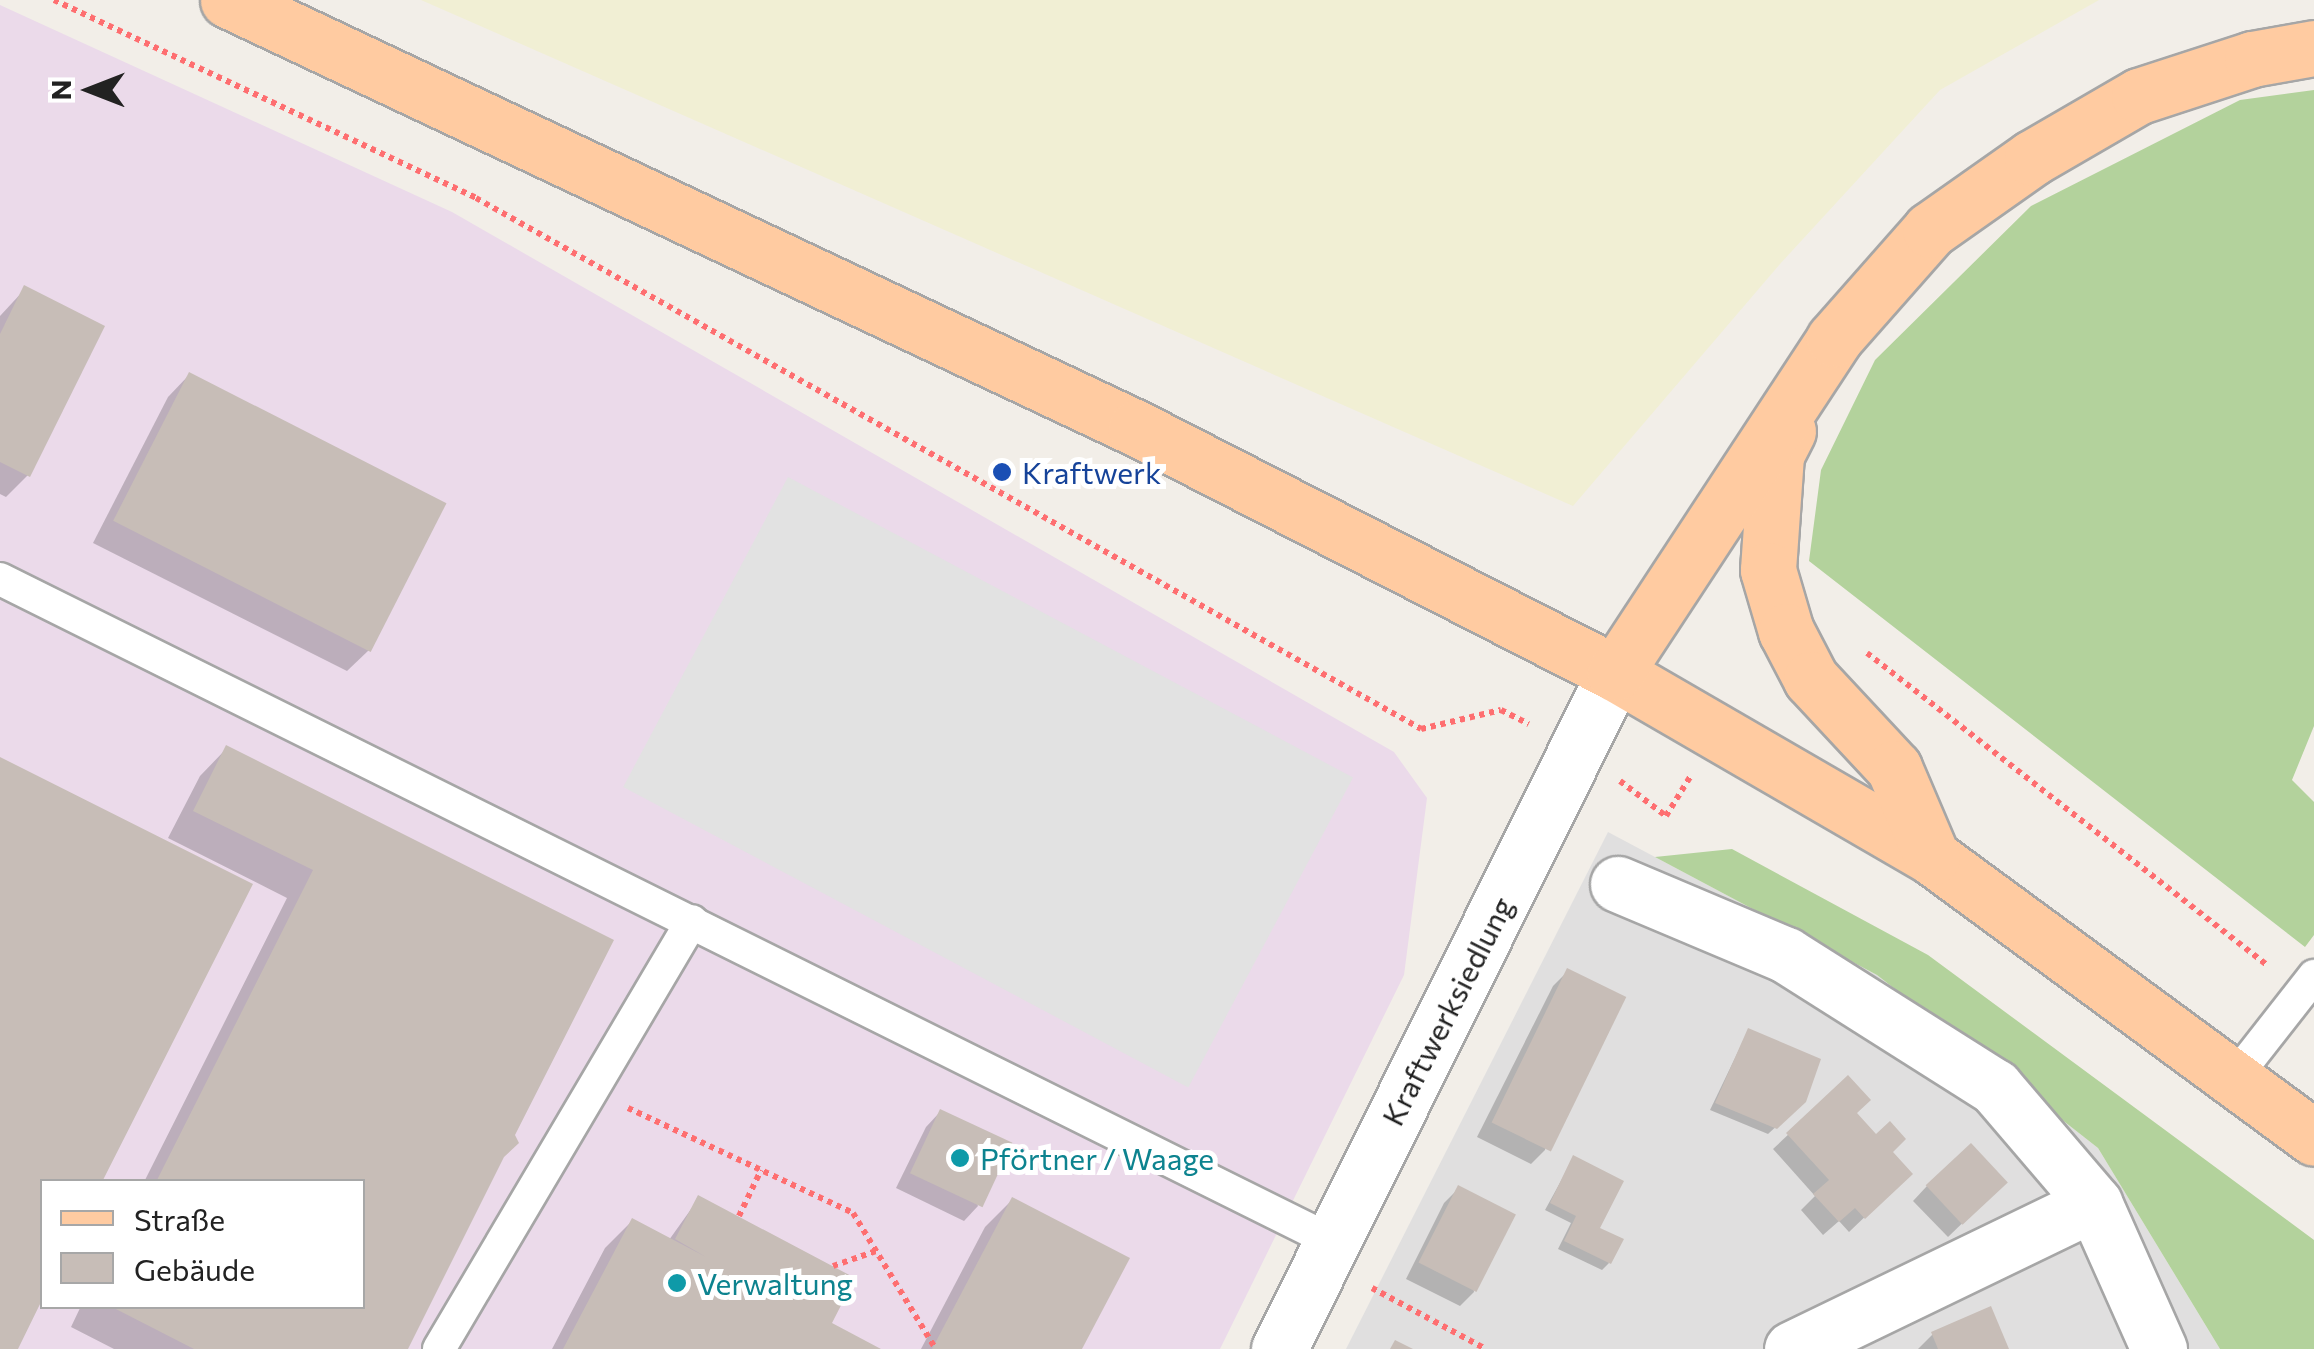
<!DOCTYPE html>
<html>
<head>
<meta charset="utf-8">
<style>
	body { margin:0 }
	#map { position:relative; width:2314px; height:1349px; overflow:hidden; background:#f2eee8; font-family:Commissioner,sans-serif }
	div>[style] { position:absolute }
	.residential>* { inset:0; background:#e0dfdf }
	.industrial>* { inset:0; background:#ebdaea }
	.farmland>* { inset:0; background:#f1efd4 }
	.forest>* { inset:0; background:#b3d29c }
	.parking>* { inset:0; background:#e2e2e2; transform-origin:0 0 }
	.shadow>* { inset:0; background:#0003 }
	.building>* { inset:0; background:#c7bdb7; transform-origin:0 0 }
	.path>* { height:6px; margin-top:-3px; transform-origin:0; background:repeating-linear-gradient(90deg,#fe6e70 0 5px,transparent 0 10px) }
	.roads { filter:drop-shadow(2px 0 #a6a6a6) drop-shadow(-2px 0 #a6a6a6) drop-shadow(0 2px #a6a6a6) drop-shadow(0 -2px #a6a6a6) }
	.service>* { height:32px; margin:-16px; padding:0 16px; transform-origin:16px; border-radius:16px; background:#fff }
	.minor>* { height:55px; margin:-27.5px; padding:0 27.5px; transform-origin:27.5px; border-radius:27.5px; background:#fff }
	.primary>* { height:55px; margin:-27.5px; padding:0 27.5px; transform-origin:27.5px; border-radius:27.5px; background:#ffcba1 }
	.dots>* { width:28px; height:28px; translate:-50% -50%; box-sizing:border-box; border:5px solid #fff; border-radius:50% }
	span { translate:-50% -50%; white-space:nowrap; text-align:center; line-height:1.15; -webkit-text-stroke:10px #fff; paint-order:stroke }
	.transit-label { font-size:30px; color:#164399 }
	.left { translate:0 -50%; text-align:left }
	.street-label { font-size:30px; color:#222 }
	.culture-label { font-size:30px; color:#0d838f }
	.legend { position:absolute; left:40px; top:1179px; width:325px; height:130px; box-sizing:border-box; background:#fff; border:2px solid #a7a7a7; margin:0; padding:12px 18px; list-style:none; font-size:30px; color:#222 }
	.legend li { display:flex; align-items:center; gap:20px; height:50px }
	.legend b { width:50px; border:2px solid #a7a7a7 }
	.north { position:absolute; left:40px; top:40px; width:100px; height:100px; -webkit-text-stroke:8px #fff; paint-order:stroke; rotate:270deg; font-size:28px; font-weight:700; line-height:40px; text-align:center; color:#222 }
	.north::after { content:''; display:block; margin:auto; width:35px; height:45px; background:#222; clip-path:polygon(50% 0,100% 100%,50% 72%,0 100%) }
</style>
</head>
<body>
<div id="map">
	<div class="residential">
		<i style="clip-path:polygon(1608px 832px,1877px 975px,2098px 1148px,2220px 1349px,1346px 1349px)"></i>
	</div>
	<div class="industrial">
		<i style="clip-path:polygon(evenodd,0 5px,452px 212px,1394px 752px,1427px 798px,1404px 975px,1220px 1349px,0 1349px,0 5px,42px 1182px,362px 1182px,362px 1306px,42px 1306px,42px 1182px)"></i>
	</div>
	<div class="farmland">
		<i style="clip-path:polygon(421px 0,2099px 0,1940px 90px,1780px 264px,1573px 506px)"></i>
	</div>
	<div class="forest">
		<i style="clip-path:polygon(2314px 90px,2314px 726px,2292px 780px,2314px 802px,2314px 935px,2305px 947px,1809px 561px,1821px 470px,1875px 360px,2031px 206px,2240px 100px)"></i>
		<i style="clip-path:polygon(1732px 849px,1928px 955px,2314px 1240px,2314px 1349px,2220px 1349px,2098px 1148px,1877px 975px,1655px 857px)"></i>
	</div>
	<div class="parking">
		<i style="left:788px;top:477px;width:640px;height:351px;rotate:28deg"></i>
	</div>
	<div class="shadow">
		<i style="clip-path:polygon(25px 289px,28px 475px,6px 497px,0 494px,0 316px)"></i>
		<i style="clip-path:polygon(189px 375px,369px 650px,347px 671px,93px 543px,168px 397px)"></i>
		<i style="clip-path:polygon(227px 748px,610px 942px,405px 1349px,114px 1349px,71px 1327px,81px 1306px,362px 1306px,362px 1182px,144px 1182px,287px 898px,168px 838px,200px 776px)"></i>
		<i style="clip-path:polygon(0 760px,42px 1182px,42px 1295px,15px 1349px,0 1349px)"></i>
		<i style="clip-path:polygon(1568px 971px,1545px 1150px,1531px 1164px,1477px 1137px,1553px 986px)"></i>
		<i style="clip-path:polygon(1748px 1031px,1804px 1101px,1768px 1134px,1710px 1110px)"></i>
		<i style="clip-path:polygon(1847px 1079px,1854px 1113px,1890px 1152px,1895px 1188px,1849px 1232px,1839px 1221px,1823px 1235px,1801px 1210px,1815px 1196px,1773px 1149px)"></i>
		<i style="clip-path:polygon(940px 1112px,978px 1206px,964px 1221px,896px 1188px,926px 1127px)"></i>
		<i style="clip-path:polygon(1573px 1159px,1609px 1263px,1602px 1270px,1558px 1249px,1571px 1223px,1545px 1210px)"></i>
		<i style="clip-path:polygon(2004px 1183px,1948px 1237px,1913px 1201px,1927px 1186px)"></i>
		<i style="clip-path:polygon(1459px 1188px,1474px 1292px,1460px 1306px,1406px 1279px,1444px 1203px)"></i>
		<i style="clip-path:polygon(699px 1198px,827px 1323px,876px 1349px,552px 1349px,605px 1248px,632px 1221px,669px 1240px)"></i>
		<i style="clip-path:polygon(1012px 1200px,1079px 1349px,921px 1349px,985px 1227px)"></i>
		<i style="clip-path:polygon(1933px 1334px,2007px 1349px,1918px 1349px)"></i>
	</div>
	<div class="building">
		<i style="clip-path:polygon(24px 285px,105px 326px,30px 477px,0 462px,0 334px)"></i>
		<i style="left:189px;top:372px;width:289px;height:167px;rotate:27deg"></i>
		<i style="clip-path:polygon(226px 745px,614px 940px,515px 1135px,519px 1143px,504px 1157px,408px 1349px,194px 1349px,110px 1306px,362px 1306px,362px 1182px,156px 1182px,313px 870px,193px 811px)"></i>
		<i style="clip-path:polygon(0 757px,253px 884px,102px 1182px,42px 1182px,42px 1300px,18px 1349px,0 1349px)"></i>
		<i style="left:1567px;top:968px;width:66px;height:172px;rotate:26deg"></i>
		<i style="clip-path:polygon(1748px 1028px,1821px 1059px,1806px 1102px,1777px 1129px,1715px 1103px)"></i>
		<i style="clip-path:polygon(1848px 1075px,1871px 1100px,1857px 1113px,1876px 1134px,1890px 1121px,1906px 1139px,1893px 1152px,1913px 1174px,1865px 1219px,1855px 1208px,1839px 1222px,1813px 1194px,1829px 1180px,1786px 1133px)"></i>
		<i style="left:940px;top:1109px;width:80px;height:71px;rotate:25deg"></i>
		<i style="left:1971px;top:1143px;width:54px;height:62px;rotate:47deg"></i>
		<i style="clip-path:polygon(1573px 1155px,1624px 1181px,1600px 1228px,1624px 1239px,1611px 1264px,1564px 1241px,1576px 1216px,1550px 1203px)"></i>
		<i style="left:1458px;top:1185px;width:65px;height:87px;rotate:27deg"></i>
		<i style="clip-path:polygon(698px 1195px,855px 1278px,832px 1323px,881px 1349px,563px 1349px,632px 1218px,706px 1257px,675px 1239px)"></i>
		<i style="clip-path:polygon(1012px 1197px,1130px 1258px,1082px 1349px,932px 1349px)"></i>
		<i style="clip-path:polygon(1991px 1306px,2009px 1349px,1938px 1349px,1931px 1332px)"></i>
		<i style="clip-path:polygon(1395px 1340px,1413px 1349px,1390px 1349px)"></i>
	</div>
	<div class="path">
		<i style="left:54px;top:0;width:466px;rotate:25.1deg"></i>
		<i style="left:476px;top:198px;width:1084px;rotate:29.33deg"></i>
		<i style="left:1421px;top:729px;width:82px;rotate:-13.4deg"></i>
		<i style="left:1501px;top:710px;width:31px;rotate:27deg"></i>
		<i style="left:1867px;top:653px;width:507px;rotate:37.95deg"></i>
		<i style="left:1620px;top:781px;width:58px;rotate:37.3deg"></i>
		<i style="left:1666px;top:816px;width:46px;rotate:-58.4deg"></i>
		<i style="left:628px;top:1108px;width:248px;rotate:25deg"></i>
		<i style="left:853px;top:1213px;width:156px;rotate:58.7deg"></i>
		<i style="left:739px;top:1216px;width:51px;rotate:-64.4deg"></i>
		<i style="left:833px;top:1266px;width:46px;rotate:-19.2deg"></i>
		<i style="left:1372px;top:1288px;width:129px;rotate:28.2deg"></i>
	</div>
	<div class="roads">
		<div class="service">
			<i style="left:0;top:579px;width:1487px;rotate:26.43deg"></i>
			<i style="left:2231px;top:1082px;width:135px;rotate:-51.9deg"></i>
			<i style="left:439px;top:1349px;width:497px;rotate:-59.4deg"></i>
		</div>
		<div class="minor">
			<i style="left:1618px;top:884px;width:182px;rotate:22.9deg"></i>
			<i style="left:1786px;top:955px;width:247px;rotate:32.3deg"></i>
			<i style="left:1995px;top:1087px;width:153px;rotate:49.5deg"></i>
			<i style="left:1279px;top:1349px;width:755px;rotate:-63.57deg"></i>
			<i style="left:1792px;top:1349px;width:335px;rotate:-25.8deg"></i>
			<i style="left:2094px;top:1203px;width:160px;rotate:66deg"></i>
		</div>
		<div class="primary">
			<i style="left:228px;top:0;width:1004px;rotate:25.24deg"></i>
			<i style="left:1136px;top:428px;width:538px;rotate:27.09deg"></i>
			<i style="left:1615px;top:673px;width:367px;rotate:30.1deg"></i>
			<i style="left:1932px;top:857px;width:474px;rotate:36.3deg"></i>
			<i style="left:1788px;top:431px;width:27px;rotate:117deg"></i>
			<i style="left:1776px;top:455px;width:115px;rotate:94deg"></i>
			<i style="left:1768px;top:570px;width:64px;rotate:73.6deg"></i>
			<i style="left:1786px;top:631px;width:54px;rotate:62.5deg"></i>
			<i style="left:1811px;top:679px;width:122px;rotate:47deg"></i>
			<i style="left:1894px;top:768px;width:97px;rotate:66.9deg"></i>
			<i style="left:1615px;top:673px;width:399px;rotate:-56.7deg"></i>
			<i style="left:1834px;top:339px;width:145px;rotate:-48.6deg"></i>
			<i style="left:1930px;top:230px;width:125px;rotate:-35.2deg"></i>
			<i style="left:2032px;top:158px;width:124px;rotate:-30.1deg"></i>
			<i style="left:2139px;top:96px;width:119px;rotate:-18.1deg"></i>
			<i style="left:2252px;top:59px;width:63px;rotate:-10.1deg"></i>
		</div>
	</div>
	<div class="dots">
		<i style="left:1002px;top:472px;background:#1a4fb4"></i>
		<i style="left:960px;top:1158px;background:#0f9aa8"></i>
		<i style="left:677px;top:1283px;background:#0f9aa8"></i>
	</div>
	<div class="transit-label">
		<span class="left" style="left:1022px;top:472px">Kraftwerk</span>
	</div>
	<div class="street-label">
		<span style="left:1447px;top:1011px;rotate:-63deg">Kraftwerksiedlung</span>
	</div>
	<div class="culture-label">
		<span class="left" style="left:980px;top:1158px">Pförtner / Waage</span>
		<span class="left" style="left:697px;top:1283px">Verwaltung</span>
	</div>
	<ul class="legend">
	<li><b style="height:12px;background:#ffcba1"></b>Straße</li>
	<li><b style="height:28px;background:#c7bdb7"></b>Gebäude</li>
	</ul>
	<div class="north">N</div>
</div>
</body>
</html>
